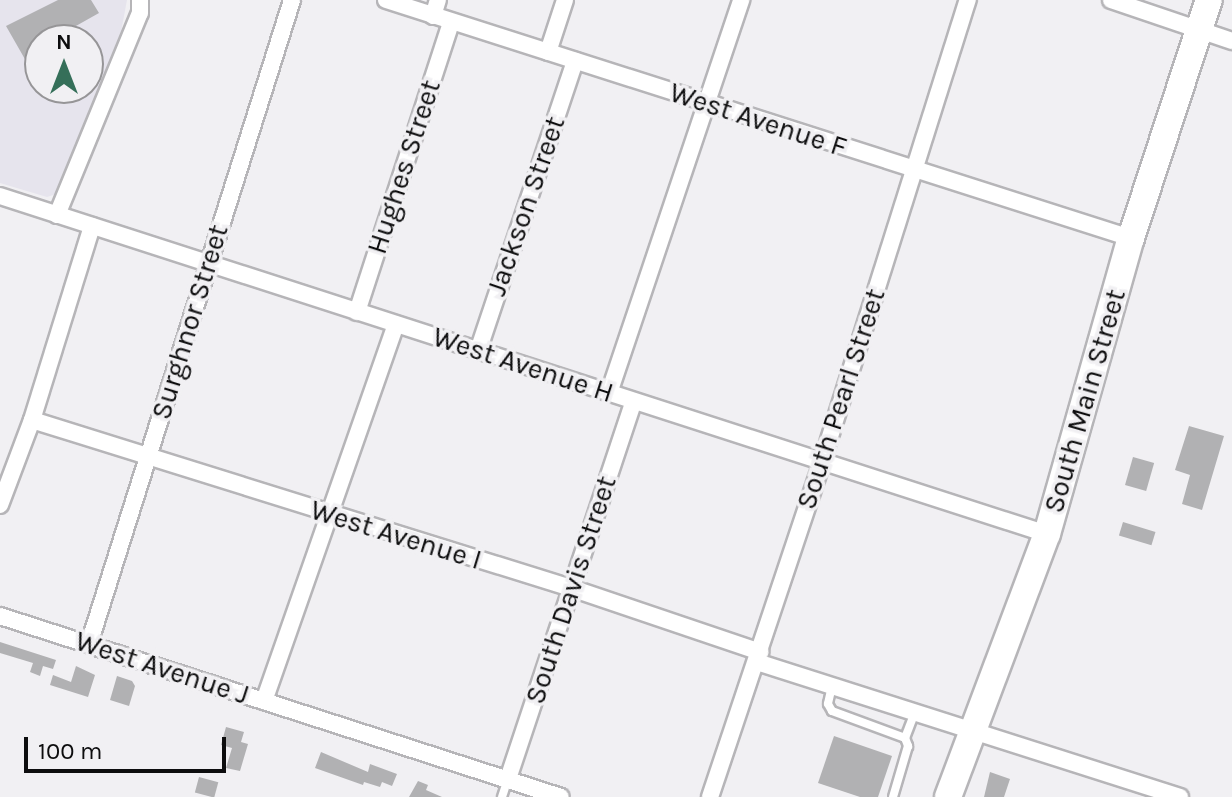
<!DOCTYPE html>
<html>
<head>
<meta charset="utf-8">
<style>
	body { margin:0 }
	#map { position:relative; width:1232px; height:797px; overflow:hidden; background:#f1f0f3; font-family:Karla,sans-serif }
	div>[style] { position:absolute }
	.built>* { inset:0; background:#e6e4ed }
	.building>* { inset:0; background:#b1b1b3; transform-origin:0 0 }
	.roads { filter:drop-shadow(2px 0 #b6b5b8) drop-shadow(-2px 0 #b6b5b8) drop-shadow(0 2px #b6b5b8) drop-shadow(0 -2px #b6b5b8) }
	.lane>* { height:8px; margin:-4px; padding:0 4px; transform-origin:4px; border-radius:4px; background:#fff }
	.street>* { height:16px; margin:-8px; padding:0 8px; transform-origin:8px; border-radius:8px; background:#fff }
	.primary>* { height:26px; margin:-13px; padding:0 13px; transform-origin:13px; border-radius:13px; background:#fff }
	span { translate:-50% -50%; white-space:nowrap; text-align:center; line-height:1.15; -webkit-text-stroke:7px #f1f0f3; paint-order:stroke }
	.street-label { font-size:28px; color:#0d0d0e }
	.north { position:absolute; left:24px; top:24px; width:80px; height:80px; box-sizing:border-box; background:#f1f0f3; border:2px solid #969597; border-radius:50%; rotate:0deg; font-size:22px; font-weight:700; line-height:32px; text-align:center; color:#0d0d0e }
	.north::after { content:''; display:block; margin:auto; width:28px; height:36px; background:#356f59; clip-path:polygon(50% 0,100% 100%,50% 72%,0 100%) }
	.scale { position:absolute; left:24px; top:737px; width:202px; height:36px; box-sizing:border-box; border:4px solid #0d0d0e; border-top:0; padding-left:10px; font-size:24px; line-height:28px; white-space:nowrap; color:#0d0d0e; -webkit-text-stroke:6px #f1f0f3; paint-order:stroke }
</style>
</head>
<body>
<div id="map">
	<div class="built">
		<i style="clip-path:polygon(evenodd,0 0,127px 0,121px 32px,56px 194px,47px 197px,0 183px,0 0,40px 40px,88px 40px,88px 88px,40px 88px,40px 40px)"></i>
	</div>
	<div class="building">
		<i style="clip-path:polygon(58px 0,91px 0,99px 13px,51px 40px,40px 40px,40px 53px,26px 61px,6px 26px)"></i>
		<i style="clip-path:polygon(1189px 426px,1224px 436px,1202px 510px,1182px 504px,1190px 475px,1175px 470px)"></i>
		<i style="left:1133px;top:457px;width:22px;height:29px;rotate:16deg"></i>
		<i style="left:1123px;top:522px;width:34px;height:14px;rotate:17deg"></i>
		<i style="clip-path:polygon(0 642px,56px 660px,53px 669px,43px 666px,40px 676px,30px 672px,33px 663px,0 653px)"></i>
		<i style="clip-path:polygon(76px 666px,95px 675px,88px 697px,50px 685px,53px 675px,71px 682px)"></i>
		<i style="clip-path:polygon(117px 676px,132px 681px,135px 686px,129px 706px,110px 700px)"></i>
		<i style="clip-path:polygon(226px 727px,244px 732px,241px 742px,248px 744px,240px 771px,226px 768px,232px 748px,221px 745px)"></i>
		<i style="clip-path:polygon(834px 736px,892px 756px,878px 797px,860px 797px,818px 783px)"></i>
		<i style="clip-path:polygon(321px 752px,368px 772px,370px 764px,397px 774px,392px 786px,382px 782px,380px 787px,364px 782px,363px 785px,315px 768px)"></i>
		<i style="clip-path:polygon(990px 772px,1010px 779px,1004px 797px,984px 797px)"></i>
		<i style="left:199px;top:777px;width:20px;height:16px;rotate:15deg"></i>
		<i style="clip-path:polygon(418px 781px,428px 785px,426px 790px,442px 797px,409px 797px)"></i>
	</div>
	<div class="roads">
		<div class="lane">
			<i style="left:832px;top:686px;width:18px;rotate:103deg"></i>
			<i style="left:828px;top:704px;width:8px;rotate:60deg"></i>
			<i style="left:832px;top:711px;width:78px;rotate:20.3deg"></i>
			<i style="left:905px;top:738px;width:9px;rotate:69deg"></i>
			<i style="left:908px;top:746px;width:53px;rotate:106.4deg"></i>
			<i style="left:905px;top:738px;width:28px;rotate:-69deg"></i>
			<i style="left:502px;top:797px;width:19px;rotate:-72deg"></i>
		</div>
		<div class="street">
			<i style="left:386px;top:0;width:782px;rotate:17.72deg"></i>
			<i style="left:1111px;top:0;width:128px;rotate:18.7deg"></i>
			<i style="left:433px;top:16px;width:17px;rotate:-73deg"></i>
			<i style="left:548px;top:52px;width:55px;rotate:-71.9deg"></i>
			<i style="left:0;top:196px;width:1100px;rotate:17.89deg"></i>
			<i style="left:57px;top:215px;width:218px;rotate:-67.7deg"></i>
			<i style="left:140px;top:13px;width:13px;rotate:-90deg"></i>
			<i style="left:357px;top:312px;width:304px;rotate:-72deg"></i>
			<i style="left:478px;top:351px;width:306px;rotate:-71.5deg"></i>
			<i style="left:609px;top:393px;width:415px;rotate:-71.4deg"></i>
			<i style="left:32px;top:420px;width:565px;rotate:17.31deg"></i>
			<i style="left:571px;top:588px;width:200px;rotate:18.7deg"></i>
			<i style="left:0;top:505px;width:91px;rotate:-69.4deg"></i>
			<i style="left:32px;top:420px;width:203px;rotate:-72.8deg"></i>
			<i style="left:0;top:616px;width:589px;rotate:17.88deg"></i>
			<i style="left:89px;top:644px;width:675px;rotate:-72.5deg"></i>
			<i style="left:757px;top:662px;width:444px;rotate:17.7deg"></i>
			<i style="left:264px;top:701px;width:399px;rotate:-70.7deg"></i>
			<i style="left:508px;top:779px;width:398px;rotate:-71.6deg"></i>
			<i style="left:710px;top:797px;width:353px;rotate:-71.5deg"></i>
			<i style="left:822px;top:462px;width:485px;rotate:-72.5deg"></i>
		</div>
		<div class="primary">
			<i style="left:948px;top:797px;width:281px;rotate:-69.4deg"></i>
			<i style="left:1047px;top:534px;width:308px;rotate:-74.2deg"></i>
			<i style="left:1131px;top:238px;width:250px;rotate:-71.9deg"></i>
		</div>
	</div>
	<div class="street-label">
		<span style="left:758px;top:120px;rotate:18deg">West Avenue F</span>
		<span style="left:404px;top:167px;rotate:-72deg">Hughes Street</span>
		<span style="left:526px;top:206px;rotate:-71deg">Jackson Street</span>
		<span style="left:190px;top:322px;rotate:-73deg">Surghnor Street</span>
		<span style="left:523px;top:365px;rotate:18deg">West Avenue H</span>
		<span style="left:841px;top:399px;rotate:-72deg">South Pearl Street</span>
		<span style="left:1085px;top:401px;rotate:-74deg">South Main Street</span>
		<span style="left:396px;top:535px;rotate:17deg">West Avenue I</span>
		<span style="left:571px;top:590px;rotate:-72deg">South Davis Street</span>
		<span style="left:162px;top:668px;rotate:18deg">West Avenue J</span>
	</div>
	<div class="north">N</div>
	<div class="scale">100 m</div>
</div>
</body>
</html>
